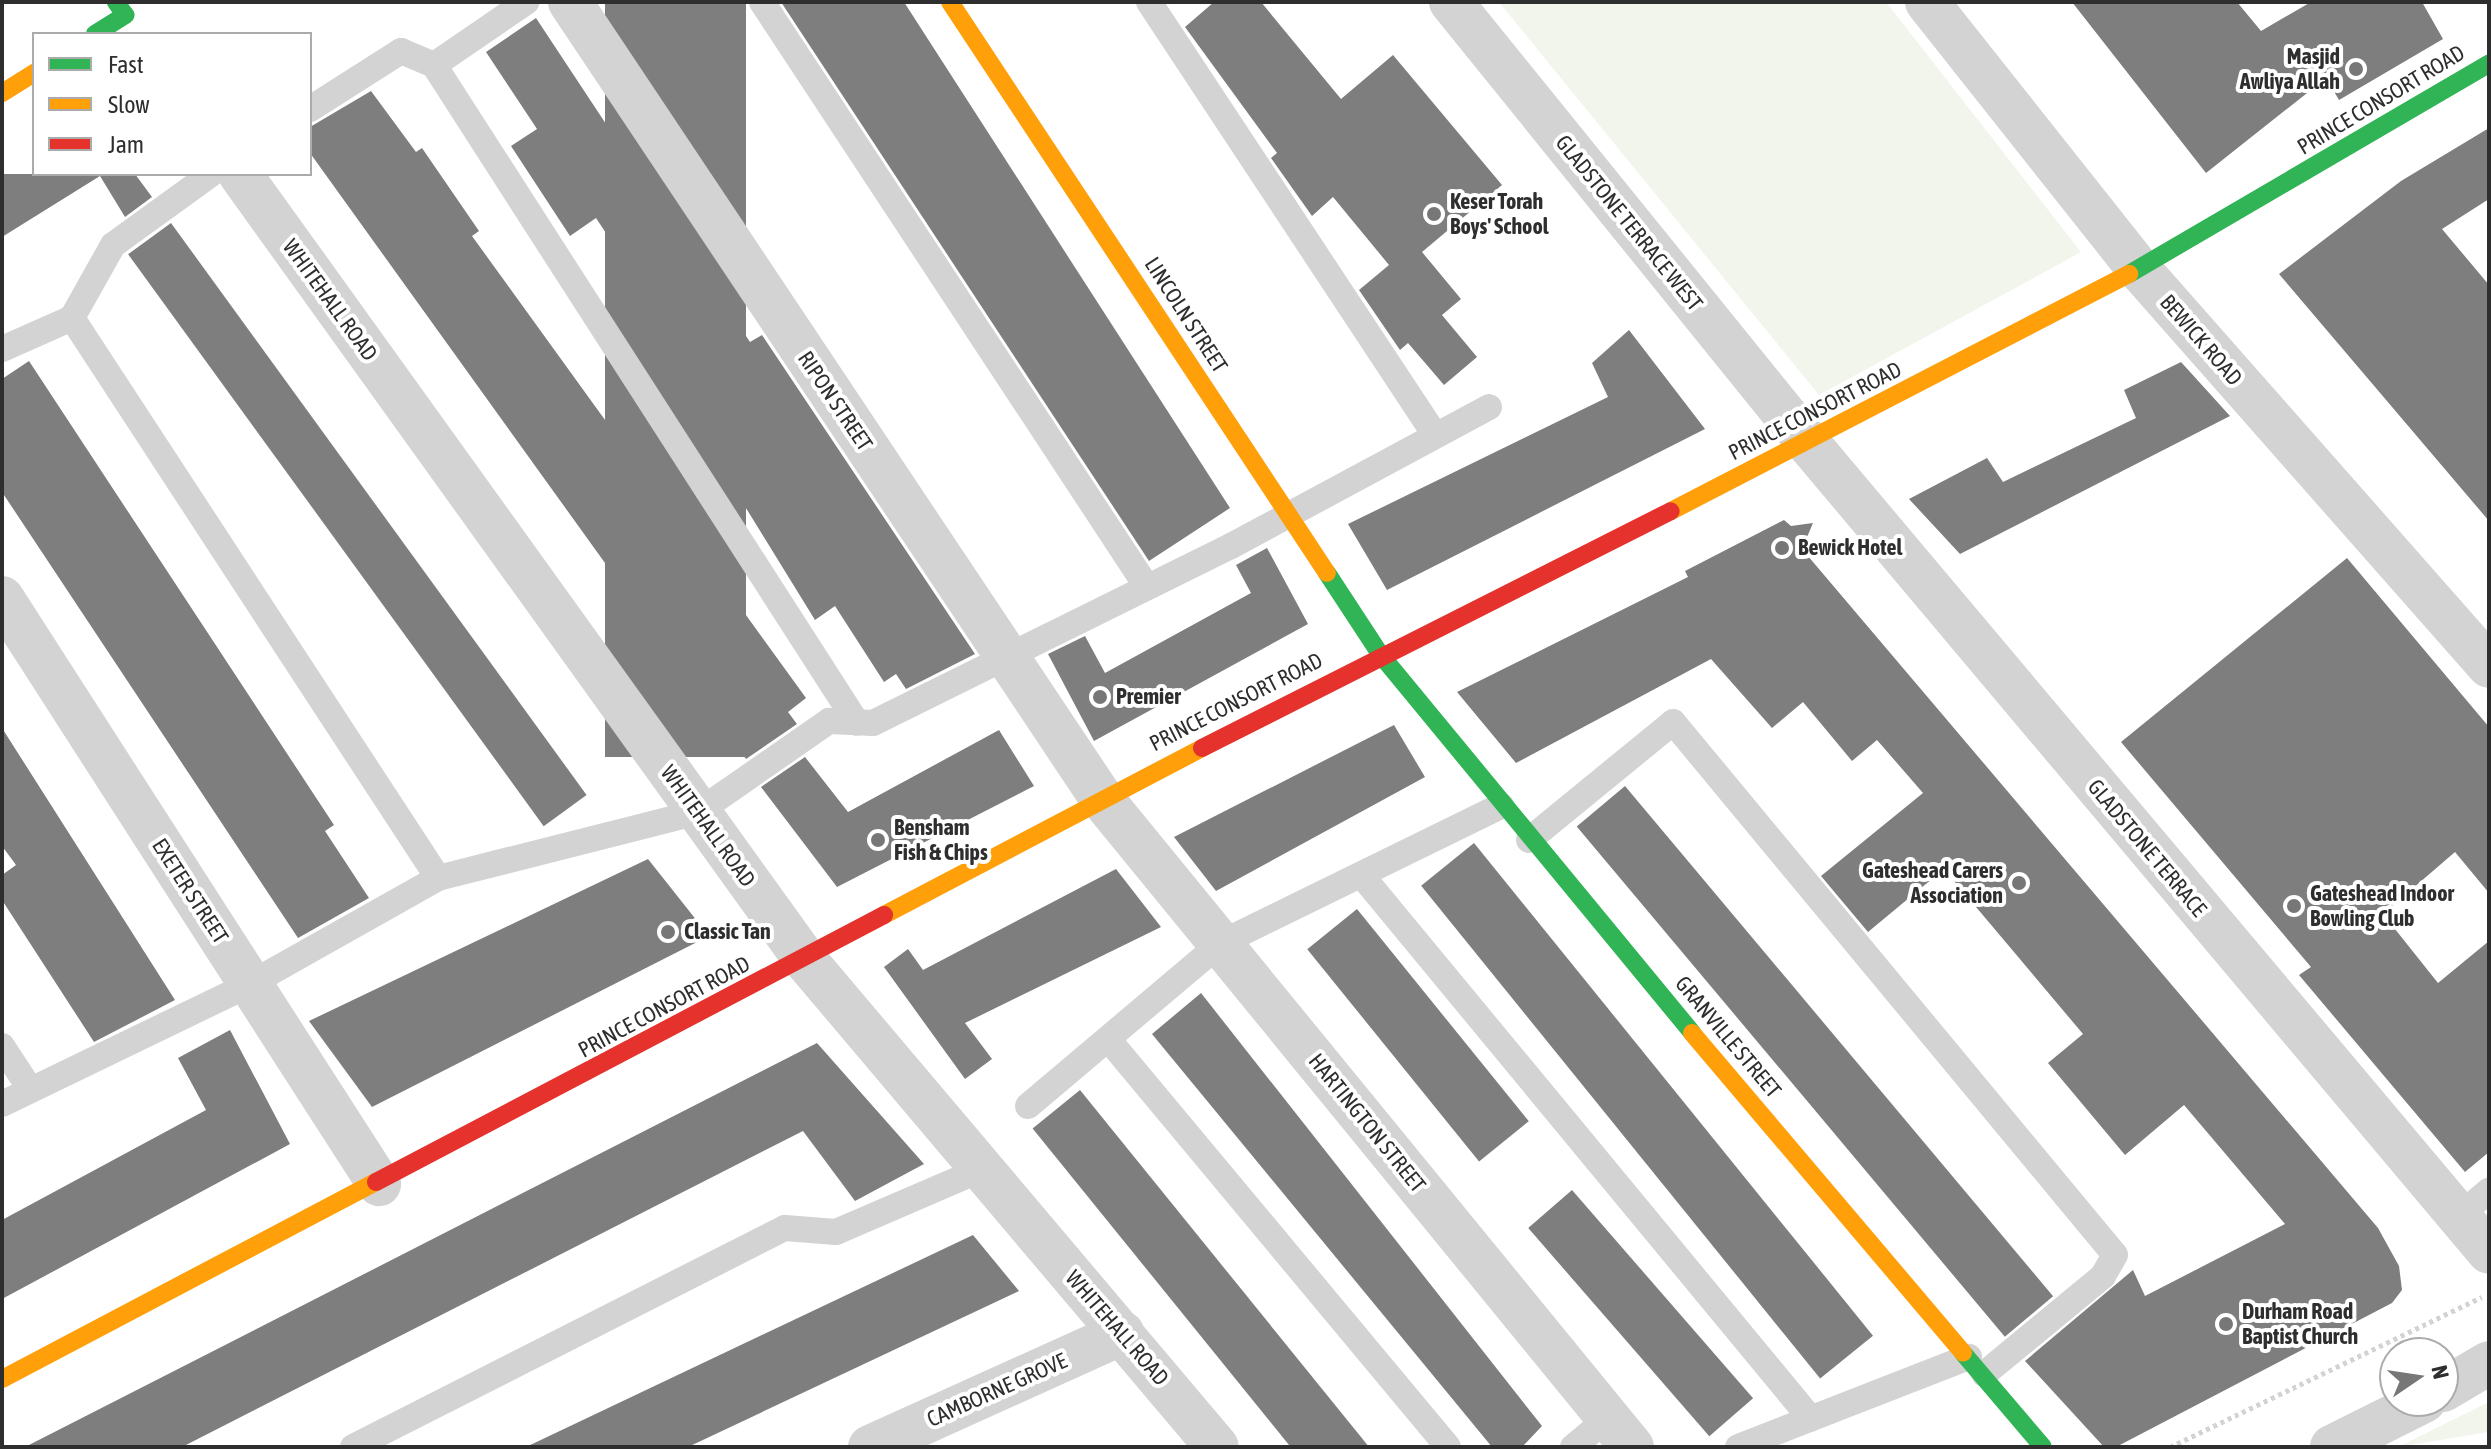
<!DOCTYPE html>
<html>
<head>
<meta charset="utf-8">
<style>
	body { margin:0 }
	#map { position:relative; width:2491px; height:1449px; overflow:hidden; background:#fff; font-family:"Asap Condensed",sans-serif }
	div>[style] { position:absolute }
	.green>* { inset:0; background:#f1f5eb }
	.building>* { inset:0; background:#7e7e7e; transform-origin:0 0 }
	.path>* { height:5px; margin-top:-2.5px; transform-origin:0; background:repeating-linear-gradient(90deg,#d3d3d3 0 4px,transparent 0 8px) }
	.lane>* { height:26px; margin:-13px; padding:0 13px; transform-origin:13px; border-radius:13px; background:#d3d3d3 }
	.street>* { height:44px; margin:-22px; padding:0 22px; transform-origin:22px; border-radius:22px; background:#d3d3d3 }
	.fast>* { height:18px; margin:-9px; padding:0 9px; transform-origin:9px; border-radius:9px; background:#30b455 }
	.slow>* { height:18px; margin:-9px; padding:0 9px; transform-origin:9px; border-radius:9px; background:#ff9f0a }
	.jam>* { height:18px; margin:-9px; padding:0 9px; transform-origin:9px; border-radius:9px; background:#e5322d }
	.dots>* { width:22px; height:22px; translate:-50% -50%; box-sizing:border-box; border:4px solid #fff; border-radius:50% }
	span { translate:-50% -50%; white-space:nowrap; text-align:center; line-height:1.15; -webkit-text-stroke:8px #fff; paint-order:stroke }
	.poi-label { font-size:22px; color:#2e2e2e; font-weight:700 }
	.right { translate:-100% -50%; text-align:right }
	.left { translate:0 -50%; text-align:left }
	.street-label { font-size:22px; color:#2e2e2e }
	.frame { position:absolute; inset:0; border:4px solid #2e2e2e; pointer-events:none }
	.legend { position:absolute; left:32px; top:32px; width:280px; height:144px; box-sizing:border-box; background:#fff; border:2px solid #ababab; margin:0; padding:10px 14px; list-style:none; font-size:24px; color:#2e2e2e }
	.legend li { display:flex; align-items:center; gap:16px; height:40px }
	.legend b { width:40px; border:2px solid #ababab }
	.north { position:absolute; left:2379px; top:1337px; width:80px; height:80px; box-sizing:border-box; background:#fff; border:2px solid #ababab; border-radius:50%; rotate:77deg; font-size:22px; font-weight:700; line-height:32px; text-align:center; color:#2e2e2e }
	.north::after { content:''; display:block; margin:auto; width:28px; height:36px; background:#777; clip-path:polygon(50% 0,100% 100%,50% 72%,0 100%) }
</style>
</head>
<body>
<div id="map">
	<div class="green">
		<i style="clip-path:polygon(1499px 2px,1886px 2px,2081px 252px,1819px 395px)"></i>
		<i style="clip-path:polygon(2489px 1402px,2489px 1432px,2398px 1447px)"></i>
	</div>
	<div class="building">
		<i style="left:605px;top:2px;width:141px;height:755px"></i>
		<i style="clip-path:polygon(781px 2px,904px 2px,1230px 508px,1149px 561px)"></i>
		<i style="clip-path:polygon(1214px 2px,1261px 2px,1341px 99px,1393px 55px,1502px 185px,1422px 252px,1461px 299px,1442px 315px,1477px 357px,1444px 385px,1408px 343px,1400px 350px,1359px 290px,1389px 265px,1333px 197px,1312px 216px,1271px 158px,1277px 153px,1185px 27px)"></i>
		<i style="clip-path:polygon(2072px 2px,2237px 2px,2261px 31px,2311px 2px,2422px 2px,2443px 39px,2339px 100px,2326px 78px,2206px 173px)"></i>
		<i style="clip-path:polygon(536px 18px,750px 342px,762px 335px,975px 654px,906px 689px,896px 674px,884px 682px,835px 606px,815px 620px,614px 294px,637px 280px,596px 218px,570px 236px,511px 146px,537px 129px,486px 52px)"></i>
		<i style="clip-path:polygon(371px 91px,416px 152px,422px 148px,479px 231px,472px 236px,806px 698px,788px 712px,797px 724px,746px 759px,310px 153px,310px 127px)"></i>
		<i style="clip-path:polygon(2489px 128px,2489px 199px,2442px 229px,2489px 285px,2489px 521px,2279px 274px,2401px 181px)"></i>
		<i style="clip-path:polygon(2px 174px,135px 174px,152px 197px,125px 217px,100px 176px,2px 237px)"></i>
		<i style="left:171px;top:223px;width:707px;height:53px;rotate:54deg"></i>
		<i style="clip-path:polygon(1629px 330px,1705px 429px,1387px 590px,1348px 524px,1608px 397px,1592px 363px)"></i>
		<i style="clip-path:polygon(29px 361px,334px 825px,325px 831px,369px 898px,298px 938px,2px 492px,2px 379px)"></i>
		<i style="clip-path:polygon(2181px 362px,2230px 416px,1960px 554px,1909px 499px,1987px 458px,2003px 482px,2136px 418px,2124px 390px)"></i>
		<i style="clip-path:polygon(1784px 520px,1791px 526px,1813px 523px,1802px 549px,2378px 1228px,2399px 1266px,2402px 1290px,2392px 1303px,2116px 1447px,2104px 1447px,2025px 1361px,2133px 1270px,2145px 1296px,2285px 1224px,2184px 1105px,2125px 1155px,2048px 1063px,2083px 1034px,1944px 869px,1868px 932px,1821px 876px,1923px 793px,1877px 740px,1852px 761px,1803px 702px,1772px 728px,1711px 659px,1516px 763px,1457px 692px,1688px 577px,1685px 571px)"></i>
		<i style="clip-path:polygon(1267px 548px,1308px 624px,1094px 741px,1048px 654px,1085px 636px,1105px 673px,1251px 593px,1236px 565px)"></i>
		<i style="clip-path:polygon(2347px 558px,2489px 727px,2489px 893px,2455px 852px,2383px 914px,2438px 983px,2489px 941px,2489px 1152px,2465px 1172px,2299px 975px,2311px 967px,2121px 742px)"></i>
		<i style="clip-path:polygon(1394px 725px,1425px 777px,1216px 891px,1174px 837px)"></i>
		<i style="clip-path:polygon(2px 728px,175px 1000px,94px 1042px,2px 900px,2px 875px,16px 865px,2px 846px)"></i>
		<i style="clip-path:polygon(999px 730px,1034px 786px,837px 887px,761px 787px,805px 757px,848px 812px)"></i>
		<i style="left:1625px;top:786px;width:666px;height:63px;rotate:50deg"></i>
		<i style="left:1474px;top:843px;width:634px;height:68px;rotate:51deg"></i>
		<i style="clip-path:polygon(648px 859px,709px 936px,372px 1107px,309px 1021px)"></i>
		<i style="clip-path:polygon(1116px 869px,1161px 927px,965px 1023px,992px 1059px,965px 1079px,884px 967px,908px 949px,923px 970px)"></i>
		<i style="left:1357px;top:909px;width:273px;height:64px;rotate:51deg"></i>
		<i style="clip-path:polygon(1201px 993px,1542px 1426px,1522px 1447px,1492px 1447px,1152px 1034px)"></i>
		<i style="clip-path:polygon(230px 1030px,290px 1144px,2px 1299px,2px 1220px,206px 1110px,178px 1058px)"></i>
		<i style="clip-path:polygon(817px 1043px,924px 1164px,855px 1201px,803px 1131px,182px 1447px,25px 1447px)"></i>
		<i style="left:1080px;top:1090px;width:460px;height:61px;rotate:51deg"></i>
		<i style="left:1572px;top:1190px;width:276px;height:58px;rotate:49deg"></i>
		<i style="clip-path:polygon(973px 1235px,1019px 1291px,688px 1447px,526px 1447px)"></i>
	</div>
	<div class="path">
		<i style="left:2170px;top:1447px;width:346px;rotate:-25.7deg"></i>
	</div>
	<div class="lane">
		<i style="left:762px;top:2px;width:700px;rotate:56.65deg"></i>
		<i style="left:1149px;top:2px;width:519px;rotate:56.55deg"></i>
		<i style="left:434px;top:65px;width:112px;rotate:-34.4deg"></i>
		<i style="left:310px;top:109px;width:108px;rotate:-32.5deg"></i>
		<i style="left:401px;top:51px;width:36px;rotate:23deg"></i>
		<i style="left:434px;top:65px;width:782px;rotate:57.26deg"></i>
		<i style="left:72px;top:318px;width:669px;rotate:56.83deg"></i>
		<i style="left:2px;top:349px;width:77px;rotate:-23.9deg"></i>
		<i style="left:72px;top:318px;width:84px;rotate:-60.7deg"></i>
		<i style="left:113px;top:245px;width:121px;rotate:-35.9deg"></i>
		<i style="left:1529px;top:840px;width:186px;rotate:-39.3deg"></i>
		<i style="left:1673px;top:722px;width:692px;rotate:50.33deg"></i>
		<i style="left:2115px;top:1255px;width:24px;rotate:120deg"></i>
		<i style="left:2103px;top:1276px;width:154px;rotate:140.5deg"></i>
		<i style="left:1363px;top:877px;width:703px;rotate:50.42deg"></i>
		<i style="left:1108px;top:1039px;width:531px;rotate:50.19deg"></i>
		<i style="left:2px;top:1046px;width:51px;rotate:56.9deg"></i>
		<i style="left:2px;top:1104px;width:276px;rotate:-25.8deg"></i>
		<i style="left:250px;top:984px;width:216px;rotate:-29.4deg"></i>
		<i style="left:438px;top:878px;width:268px;rotate:-14.2deg"></i>
		<i style="left:698px;top:812px;width:160px;rotate:-34.8deg"></i>
		<i style="left:829px;top:721px;width:44px;rotate:2.6deg"></i>
		<i style="left:873px;top:723px;width:399px;rotate:-26.3deg"></i>
		<i style="left:1231px;top:546px;width:293px;rotate:-28.3deg"></i>
		<i style="left:1028px;top:1106px;width:253px;rotate:-40.2deg"></i>
		<i style="left:1221px;top:943px;width:312px;rotate:-26.1deg"></i>
		<i style="left:2460px;top:1215px;width:38px;rotate:-40deg"></i>
		<i style="left:353px;top:1447px;width:484px;rotate:-26.9deg"></i>
		<i style="left:785px;top:1228px;width:51px;rotate:4.5deg"></i>
		<i style="left:836px;top:1232px;width:157px;rotate:-23.3deg"></i>
		<i style="left:1573px;top:1447px;width:45px;rotate:-39.6deg"></i>
		<i style="left:1738px;top:1447px;width:248px;rotate:-21.3deg"></i>
	</div>
	<div class="street">
		<i style="left:570px;top:2px;width:958px;rotate:56.28deg"></i>
		<i style="left:1102px;top:799px;width:837px;rotate:50.72deg"></i>
		<i style="left:1451px;top:2px;width:567px;rotate:51.01deg"></i>
		<i style="left:1808px;top:443px;width:1057px;rotate:49.91deg"></i>
		<i style="left:1927px;top:2px;width:341px;rotate:51.6deg"></i>
		<i style="left:2139px;top:269px;width:529px;rotate:48.6deg"></i>
		<i style="left:240px;top:174px;width:969px;rotate:54.28deg"></i>
		<i style="left:806px;top:961px;width:636px;rotate:49.78deg"></i>
		<i style="left:2px;top:598px;width:697px;rotate:57.25deg"></i>
		<i style="left:2443px;top:1390px;width:53px;rotate:-30.4deg"></i>
		<i style="left:870px;top:1447px;width:277px;rotate:-24.3deg"></i>
		<i style="left:2332px;top:1447px;width:103px;rotate:-26.6deg"></i>
	</div>
	<div class="fast">
		<i style="left:95px;top:34px;width:36px;rotate:-32deg"></i>
		<i style="left:125px;top:15px;width:16px;rotate:-125deg"></i>
		<i style="left:2129px;top:274px;width:417px;rotate:-30.3deg"></i>
		<i style="left:1327px;top:573px;width:97px;rotate:56.8deg"></i>
		<i style="left:1380px;top:654px;width:491px;rotate:50.5deg"></i>
		<i style="left:1963px;top:1353px;width:123px;rotate:49.6deg"></i>
	</div>
	<div class="slow">
		<i style="left:950px;top:2px;width:684px;rotate:56.57deg"></i>
		<i style="left:2px;top:93px;width:38px;rotate:-32deg"></i>
		<i style="left:1671px;top:511px;width:516px;rotate:-27.36deg"></i>
		<i style="left:884px;top:915px;width:359px;rotate:-27.7deg"></i>
		<i style="left:1692px;top:1033px;width:419px;rotate:49.7deg"></i>
		<i style="left:2px;top:1379px;width:423px;rotate:-27.8deg"></i>
	</div>
	<div class="jam">
		<i style="left:1202px;top:748px;width:525px;rotate:-26.81deg"></i>
		<i style="left:376px;top:1182px;width:574px;rotate:-27.73deg"></i>
	</div>
	<div class="dots">
		<i style="left:2356px;top:69px;background:#777"></i>
		<i style="left:1434px;top:214px;background:#777"></i>
		<i style="left:1782px;top:548px;background:#777"></i>
		<i style="left:1100px;top:697px;background:#777"></i>
		<i style="left:878px;top:840px;background:#777"></i>
		<i style="left:2019px;top:883px;background:#777"></i>
		<i style="left:2294px;top:906px;background:#777"></i>
		<i style="left:668px;top:932px;background:#777"></i>
		<i style="left:2226px;top:1324px;background:#777"></i>
	</div>
	<div class="poi-label">
		<span class="right" style="left:2340px;top:69px">Masjid<br>Awliya Allah</span>
		<span class="left" style="left:1450px;top:214px">Keser Torah<br>Boys' School</span>
		<span class="left" style="left:1798px;top:548px">Bewick Hotel</span>
		<span class="left" style="left:1116px;top:697px">Premier</span>
		<span class="left" style="left:894px;top:840px">Bensham<br>Fish &amp; Chips</span>
		<span class="right" style="left:2003px;top:883px">Gateshead Carers<br>Association</span>
		<span class="left" style="left:2310px;top:906px">Gateshead Indoor<br>Bowling Club</span>
		<span class="left" style="left:684px;top:932px">Classic Tan</span>
		<span class="left" style="left:2242px;top:1324px">Durham Road<br>Baptist Church</span>
	</div>
	<div class="street-label">
		<span style="left:2381px;top:100px;rotate:-31deg">PRINCE CONSORT ROAD</span>
		<span style="left:1629px;top:223px;rotate:51deg">GLADSTONE TERRACE WEST</span>
		<span style="left:330px;top:300px;rotate:54deg">WHITEHALL ROAD</span>
		<span style="left:1186px;top:315px;rotate:57deg">LINCOLN STREET</span>
		<span style="left:2201px;top:340px;rotate:49deg">BEWICK ROAD</span>
		<span style="left:835px;top:401px;rotate:56deg">RIPON STREET</span>
		<span style="left:1815px;top:411px;rotate:-27deg">PRINCE CONSORT ROAD</span>
		<span style="left:1236px;top:702px;rotate:-27deg">PRINCE CONSORT ROAD</span>
		<span style="left:708px;top:826px;rotate:54deg">WHITEHALL ROAD</span>
		<span style="left:2147px;top:848px;rotate:50deg">GLADSTONE TERRACE</span>
		<span style="left:190px;top:891px;rotate:57deg">EXETER STREET</span>
		<span style="left:664px;top:1007px;rotate:-28deg">PRINCE CONSORT ROAD</span>
		<span style="left:1728px;top:1037px;rotate:50deg">GRANVILLE STREET</span>
		<span style="left:1367px;top:1123px;rotate:51deg">HARTINGTON STREET</span>
		<span style="left:1117px;top:1328px;rotate:49deg">WHITEHALL ROAD</span>
		<span style="left:997px;top:1390px;rotate:-24deg">CAMBORNE GROVE</span>
	</div>
	<div class="frame"></div>
	<ul class="legend">
	<li><b style="height:10px;background:#30b455"></b>Fast</li>
	<li><b style="height:10px;background:#ff9f0a"></b>Slow</li>
	<li><b style="height:10px;background:#e5322d"></b>Jam</li>
	</ul>
	<div class="north">N</div>
</div>
</body>
</html>
